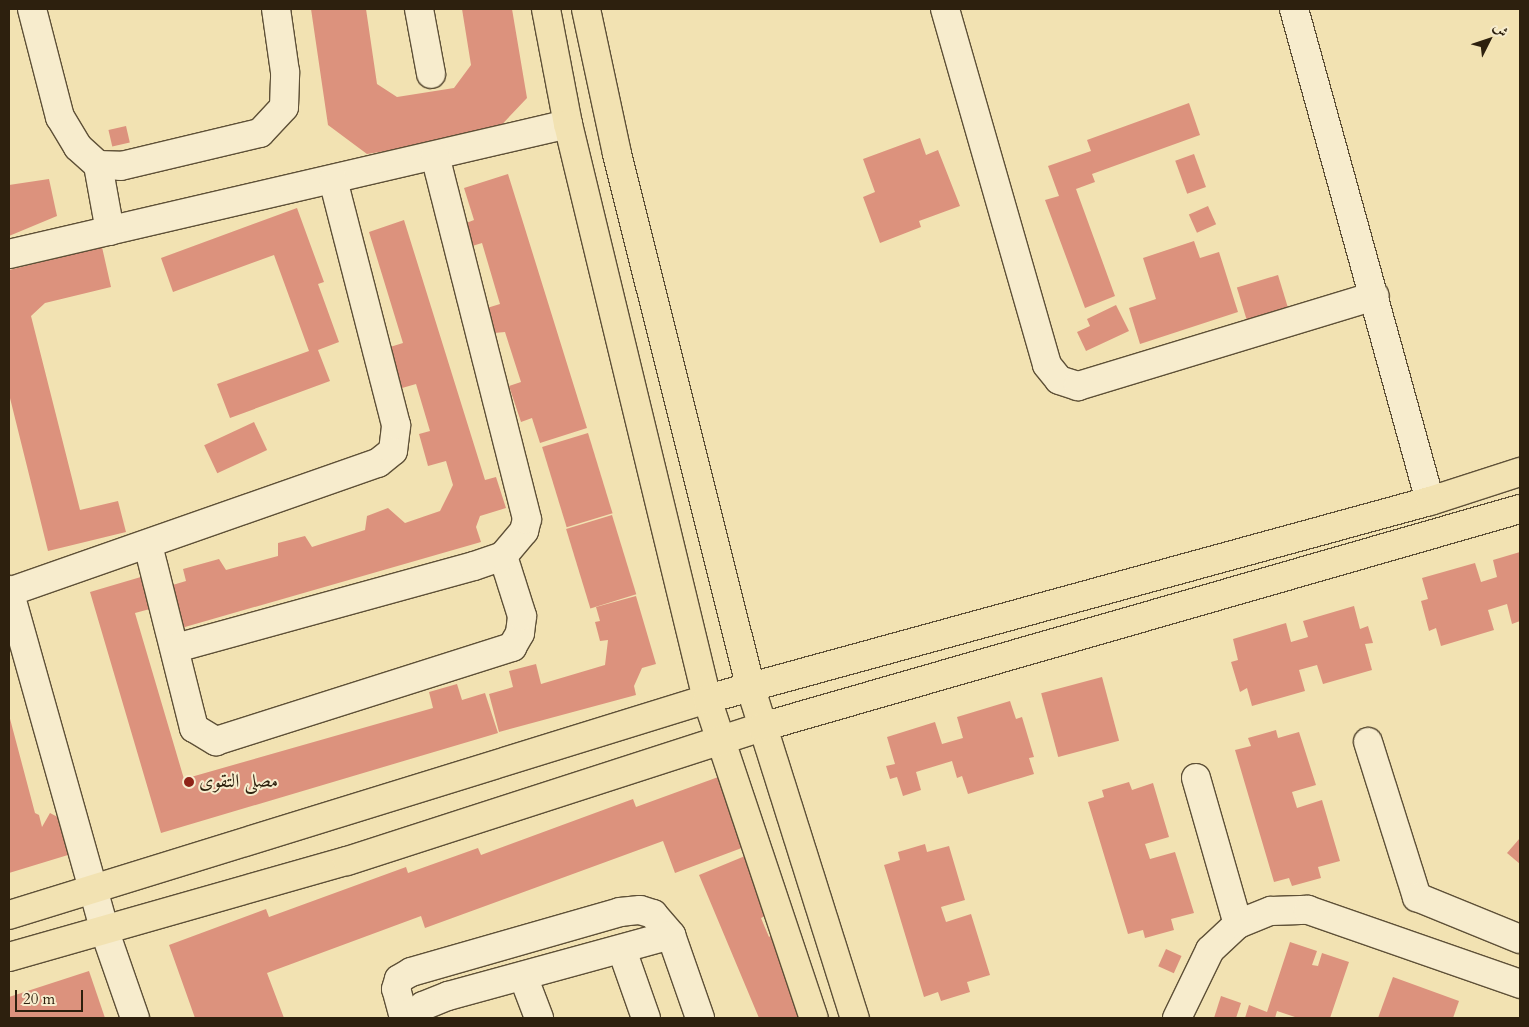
<!DOCTYPE html>
<html>
<head>
<meta charset="utf-8">
<style>
	body { margin:0 }
	#map { position:relative; width:1529px; height:1027px; overflow:hidden; background:#f2e2b2; font-family:Cardo,Amiri,serif }
	div>[style] { position:absolute }
	.building>* { inset:0; background:#dc927d; transform-origin:0 0 }
	.roads { filter:drop-shadow(1px 0 #5e5037) drop-shadow(-1px 0 #5e5037) drop-shadow(0 1px #5e5037) drop-shadow(0 -1px #5e5037) }
	.minor>* { height:28px; margin:-14px; padding:0 14px; transform-origin:14px; border-radius:14px; background:#f7eccd }
	.major>* { height:28px; margin:-14px; padding:0 14px; transform-origin:14px; border-radius:14px; background:#f2e2b2 }
	.dots>* { width:14px; height:14px; translate:-50% -50%; box-sizing:border-box; border:2px solid #f7eccd; border-radius:50% }
	span { translate:-50% -50%; white-space:nowrap; text-align:center; line-height:1.15; -webkit-text-stroke:4px #f7eccd; paint-order:stroke }
	.poi-label { font-size:19px; color:#2d200e }
	.left { translate:0 -50%; text-align:left }
	.frame { position:absolute; inset:0; border:10px solid #2d200e; pointer-events:none }
	.north { position:absolute; left:1464px; top:15px; width:50px; height:50px; -webkit-text-stroke:4px #f7eccd; paint-order:stroke; rotate:49deg; font-size:14px; font-weight:700; line-height:20px; text-align:center; color:#2d200e }
	.north::after { content:''; display:block; margin:auto; width:18px; height:22px; background:#2d200e; clip-path:polygon(50% 0,100% 100%,50% 72%,0 100%) }
	.scale { position:absolute; left:15px; top:990px; width:68px; height:22px; box-sizing:border-box; border:2px solid #2d200e; border-top:0; padding-left:6px; font-size:15px; line-height:18px; white-space:nowrap; color:#2d200e; -webkit-text-stroke:4px #f7eccd; paint-order:stroke }
</style>
</head>
<body>
<div id="map">
	<div class="building">
		<i style="clip-path:polygon(311px 9px,366px 9px,377px 84px,397px 97px,454px 88px,471px 65px,462px 9px,512px 9px,527px 98px,493px 134px,367px 154px,328px 125px)"></i>
		<i style="clip-path:polygon(1189px 103px,1200px 135px,1092px 174px,1095px 182px,1076px 189px,1115px 296px,1085px 308px,1045px 200px,1059px 196px,1048px 166px,1091px 151px,1087px 140px)"></i>
		<i style="left:126px;top:126px;width:17px;height:18px;rotate:77deg"></i>
		<i style="clip-path:polygon(920px 138px,926px 155px,938px 150px,960px 206px,919px 221px,921px 227px,880px 243px,863px 197px,875px 192px,863px 159px)"></i>
		<i style="left:1194px;top:154px;width:35px;height:20px;rotate:70deg"></i>
		<i style="clip-path:polygon(508px 174px,587px 428px,540px 443px,532px 418px,521px 422px,509px 386px,521px 382px,505px 332px,494px 333px,487px 308px,500px 304px,482px 243px,469px 247px,461px 225px,474px 220px,464px 188px)"></i>
		<i style="clip-path:polygon(49px 179px,57px 216px,9px 236px,9px 185px)"></i>
		<i style="left:1208px;top:206px;width:20px;height:21px;rotate:66deg"></i>
		<i style="clip-path:polygon(297px 208px,324px 282px,318px 284px,339px 342px,318px 350px,330px 381px,230px 418px,217px 384px,309px 351px,274px 255px,173px 292px,161px 258px)"></i>
		<i style="clip-path:polygon(404px 220px,485px 480px,496px 477px,506px 508px,480px 516px,476px 527px,481px 542px,178px 629px,166px 587px,186px 581px,183px 569px,219px 559px,226px 570px,278px 556px,278px 543px,305px 536px,312px 547px,365px 530px,367px 516px,388px 508px,405px 523px,440px 511px,453px 485px,446px 461px,428px 466px,419px 434px,430px 431px,416px 384px,402px 388px,390px 347px,403px 343px,369px 232px)"></i>
		<i style="clip-path:polygon(1194px 241px,1200px 258px,1219px 252px,1238px 312px,1140px 344px,1129px 308px,1156px 299px,1143px 258px)"></i>
		<i style="clip-path:polygon(102px 247px,111px 287px,45px 303px,31px 316px,80px 510px,118px 501px,126px 532px,48px 551px,9px 394px,9px 270px)"></i>
		<i style="left:1278px;top:275px;width:37px;height:43px;rotate:73deg"></i>
		<i style="clip-path:polygon(1116px 305px,1129px 331px,1086px 351px,1077px 332px,1090px 326px,1087px 319px)"></i>
		<i style="left:254px;top:422px;width:31px;height:55px;rotate:65deg"></i>
		<i style="left:588px;top:433px;width:84px;height:48px;rotate:73deg"></i>
		<i style="left:612px;top:515px;width:83px;height:48px;rotate:73deg"></i>
		<i style="clip-path:polygon(1520px 552px,1520px 621px,1512px 624px,1507px 604px,1488px 610px,1494px 630px,1441px 646px,1436px 628px,1429px 631px,1421px 601px,1428px 599px,1422px 578px,1475px 563px,1481px 582px,1497px 577px,1493px 560px)"></i>
		<i style="clip-path:polygon(151px 574px,161px 606px,135px 613px,184px 779px,433px 708px,429px 692px,457px 684px,462px 700px,485px 693px,498px 733px,161px 833px,90px 592px)"></i>
		<i style="clip-path:polygon(636px 596px,656px 664px,642px 668px,634px 686px,636px 695px,499px 732px,489px 694px,513px 687px,509px 671px,536px 664px,541px 684px,605px 665px,608px 640px,600px 641px,595px 622px,600px 621px,596px 607px)"></i>
		<i style="clip-path:polygon(1354px 606px,1360px 629px,1368px 626px,1373px 643px,1365px 644px,1372px 670px,1323px 684px,1317px 665px,1299px 670px,1305px 691px,1252px 706px,1247px 688px,1240px 692px,1231px 662px,1238px 660px,1233px 639px,1286px 623px,1291px 642px,1308px 637px,1303px 621px)"></i>
		<i style="left:1102px;top:677px;width:66px;height:63px;rotate:75deg"></i>
		<i style="clip-path:polygon(1010px 701px,1016px 719px,1022px 717px,1034px 757px,1029px 758px,1034px 774px,968px 794px,962px 776px,957px 778px,952px 761px,916px 772px,921px 790px,903px 796px,897px 777px,890px 779px,886px 766px,895px 764px,887px 737px,935px 722px,942px 744px,963px 738px,957px 717px)"></i>
		<i style="clip-path:polygon(9px 715px,35px 813px,39px 815px,42px 827px,50px 813px,90px 834px,81px 851px,9px 873px)"></i>
		<i style="clip-path:polygon(1276px 730px,1278px 738px,1299px 732px,1316px 785px,1292px 792px,1297px 808px,1322px 800px,1340px 861px,1318px 867px,1321px 878px,1292px 886px,1289px 878px,1274px 882px,1235px 750px,1251px 746px,1248px 738px)"></i>
		<i style="clip-path:polygon(721px 776px,747px 846px,675px 873px,663px 841px,425px 928px,421px 916px,267px 973px,284px 1018px,195px 1018px,169px 945px,266px 909px,269px 917px,406px 867px,408px 873px,478px 848px,481px 855px,633px 799px,636px 807px)"></i>
		<i style="clip-path:polygon(1129px 782px,1132px 790px,1153px 783px,1169px 837px,1145px 844px,1150px 859px,1175px 852px,1194px 913px,1171px 919px,1174px 930px,1145px 938px,1143px 930px,1128px 934px,1088px 802px,1104px 797px,1102px 790px)"></i>
		<i style="clip-path:polygon(1520px 838px,1520px 864px,1507px 853px)"></i>
		<i style="clip-path:polygon(925px 844px,927px 852px,949px 846px,965px 900px,941px 907px,946px 922px,971px 914px,990px 975px,967px 982px,970px 992px,941px 1001px,938px 992px,924px 997px,884px 865px,900px 860px,898px 852px)"></i>
		<i style="clip-path:polygon(745px 856px,769px 914px,761px 918px,769px 937px,773px 935px,808px 1018px,759px 1018px,699px 875px)"></i>
		<i style="clip-path:polygon(1290px 942px,1317px 951px,1312px 965px,1318px 966px,1322px 953px,1349px 962px,1330px 1018px,1298px 1018px,1277px 1011px,1275px 1018px,1245px 1018px,1249px 1005px,1267px 1012px)"></i>
		<i style="left:1166px;top:949px;width:17px;height:19px;rotate:24deg"></i>
		<i style="clip-path:polygon(89px 971px,105px 1018px,9px 1018px,9px 997px)"></i>
		<i style="clip-path:polygon(1393px 977px,1459px 1001px,1453px 1018px,1378px 1018px)"></i>
		<i style="clip-path:polygon(1221px 996px,1241px 1003px,1236px 1018px,1214px 1018px)"></i>
	</div>
	<div class="roads">
		<div class="minor">
			<i style="left:32px;top:9px;width:112px;rotate:75.5deg"></i>
			<i style="left:60px;top:117px;width:35px;rotate:59deg"></i>
			<i style="left:78px;top:147px;width:27px;rotate:42deg"></i>
			<i style="left:98px;top:165px;width:23px;rotate:2deg"></i>
			<i style="left:121px;top:166px;width:143px;rotate:-13.4deg"></i>
			<i style="left:260px;top:133px;width:35px;rotate:-47deg"></i>
			<i style="left:284px;top:107px;width:35px;rotate:-88deg"></i>
			<i style="left:285px;top:72px;width:64px;rotate:-98.1deg"></i>
			<i style="left:419px;top:9px;width:66px;rotate:79.5deg"></i>
			<i style="left:945px;top:9px;width:370px;rotate:74deg"></i>
			<i style="left:1047px;top:365px;width:19px;rotate:51deg"></i>
			<i style="left:1059px;top:380px;width:20px;rotate:18deg"></i>
			<i style="left:1078px;top:386px;width:310px;rotate:-16.9deg"></i>
			<i style="left:1294px;top:9px;width:510px;rotate:74.55deg"></i>
			<i style="left:98px;top:165px;width:67px;rotate:79.7deg"></i>
			<i style="left:9px;top:254px;width:574px;rotate:-13.09deg"></i>
			<i style="left:148px;top:545px;width:189px;rotate:75.9deg"></i>
			<i style="left:194px;top:728px;width:26px;rotate:31deg"></i>
			<i style="left:216px;top:741px;width:311px;rotate:-17.6deg"></i>
			<i style="left:512px;top:647px;width:16px;rotate:-60deg"></i>
			<i style="left:520px;top:633px;width:17px;rotate:-83deg"></i>
			<i style="left:522px;top:616px;width:63px;rotate:-107.6deg"></i>
			<i style="left:9px;top:590px;width:352px;rotate:74.3deg"></i>
			<i style="left:104px;top:929px;width:94px;rotate:70.8deg"></i>
			<i style="left:9px;top:592px;width:391px;rotate:-19.3deg"></i>
			<i style="left:378px;top:463px;width:19px;rotate:-39deg"></i>
			<i style="left:393px;top:451px;width:26px;rotate:-83deg"></i>
			<i style="left:396px;top:425px;width:253px;rotate:-104.4deg"></i>
			<i style="left:176px;top:648px;width:309px;rotate:-15.4deg"></i>
			<i style="left:474px;top:566px;width:31px;rotate:-19deg"></i>
			<i style="left:503px;top:556px;width:33px;rotate:-50deg"></i>
			<i style="left:524px;top:531px;width:12px;rotate:-76deg"></i>
			<i style="left:527px;top:519px;width:374px;rotate:-104.2deg"></i>
			<i style="left:1368px;top:742px;width:163px;rotate:72.5deg"></i>
			<i style="left:1417px;top:897px;width:111px;rotate:22.2deg"></i>
			<i style="left:1196px;top:778px;width:152px;rotate:74deg"></i>
			<i style="left:622px;top:950px;width:72px;rotate:70.6deg"></i>
			<i style="left:523px;top:976px;width:45px;rotate:69.1deg"></i>
			<i style="left:404px;top:1018px;width:30px;rotate:-105deg"></i>
			<i style="left:396px;top:989px;width:10px;rotate:-73deg"></i>
			<i style="left:399px;top:979px;width:14px;rotate:-30deg"></i>
			<i style="left:411px;top:972px;width:217px;rotate:-16deg"></i>
			<i style="left:620px;top:912px;width:20px;rotate:-6deg"></i>
			<i style="left:640px;top:910px;width:14px;rotate:17deg"></i>
			<i style="left:653px;top:914px;width:28px;rotate:49deg"></i>
			<i style="left:671px;top:935px;width:88px;rotate:70.7deg"></i>
			<i style="left:411px;top:1018px;width:17px;rotate:-45deg"></i>
			<i style="left:423px;top:1006px;width:27px;rotate:-22deg"></i>
			<i style="left:448px;top:996px;width:231px;rotate:-15.3deg"></i>
			<i style="left:1177px;top:1018px;width:76px;rotate:-64.1deg"></i>
			<i style="left:1210px;top:950px;width:38px;rotate:-43deg"></i>
			<i style="left:1238px;top:924px;width:35px;rotate:-22deg"></i>
			<i style="left:1271px;top:911px;width:37px;rotate:-2deg"></i>
			<i style="left:1308px;top:910px;width:225px;rotate:19.2deg"></i>
		</div>
		<div class="major">
			<i style="left:546px;top:9px;width:117px;rotate:79.2deg"></i>
			<i style="left:568px;top:124px;width:592px;rotate:76.41deg"></i>
			<i style="left:707px;top:699px;width:336px;rotate:71.5deg"></i>
			<i style="left:586px;top:9px;width:148px;rotate:77.9deg"></i>
			<i style="left:617px;top:154px;width:552px;rotate:75.94deg"></i>
			<i style="left:751px;top:689px;width:345px;rotate:72.5deg"></i>
			<i style="left:9px;top:915px;width:731px;rotate:-17.19deg"></i>
			<i style="left:707px;top:699px;width:750px;rotate:-15.32deg"></i>
			<i style="left:1430px;top:501px;width:95px;rotate:-17.9deg"></i>
			<i style="left:9px;top:957px;width:351px;rotate:-15.9deg"></i>
			<i style="left:347px;top:861px;width:436px;rotate:-17.9deg"></i>
			<i style="left:762px;top:727px;width:789px;rotate:-16.05deg"></i>
		</div>
	</div>
	<div class="dots">
		<i style="left:189px;top:782px;background:#8f2418"></i>
	</div>
	<div class="poi-label">
		<span class="left" style="left:199px;top:782px">مصلى التقوى</span>
	</div>
	<div class="frame"></div>
	<div class="north">ش</div>
	<div class="scale">20 m</div>
</div>
</body>
</html>
